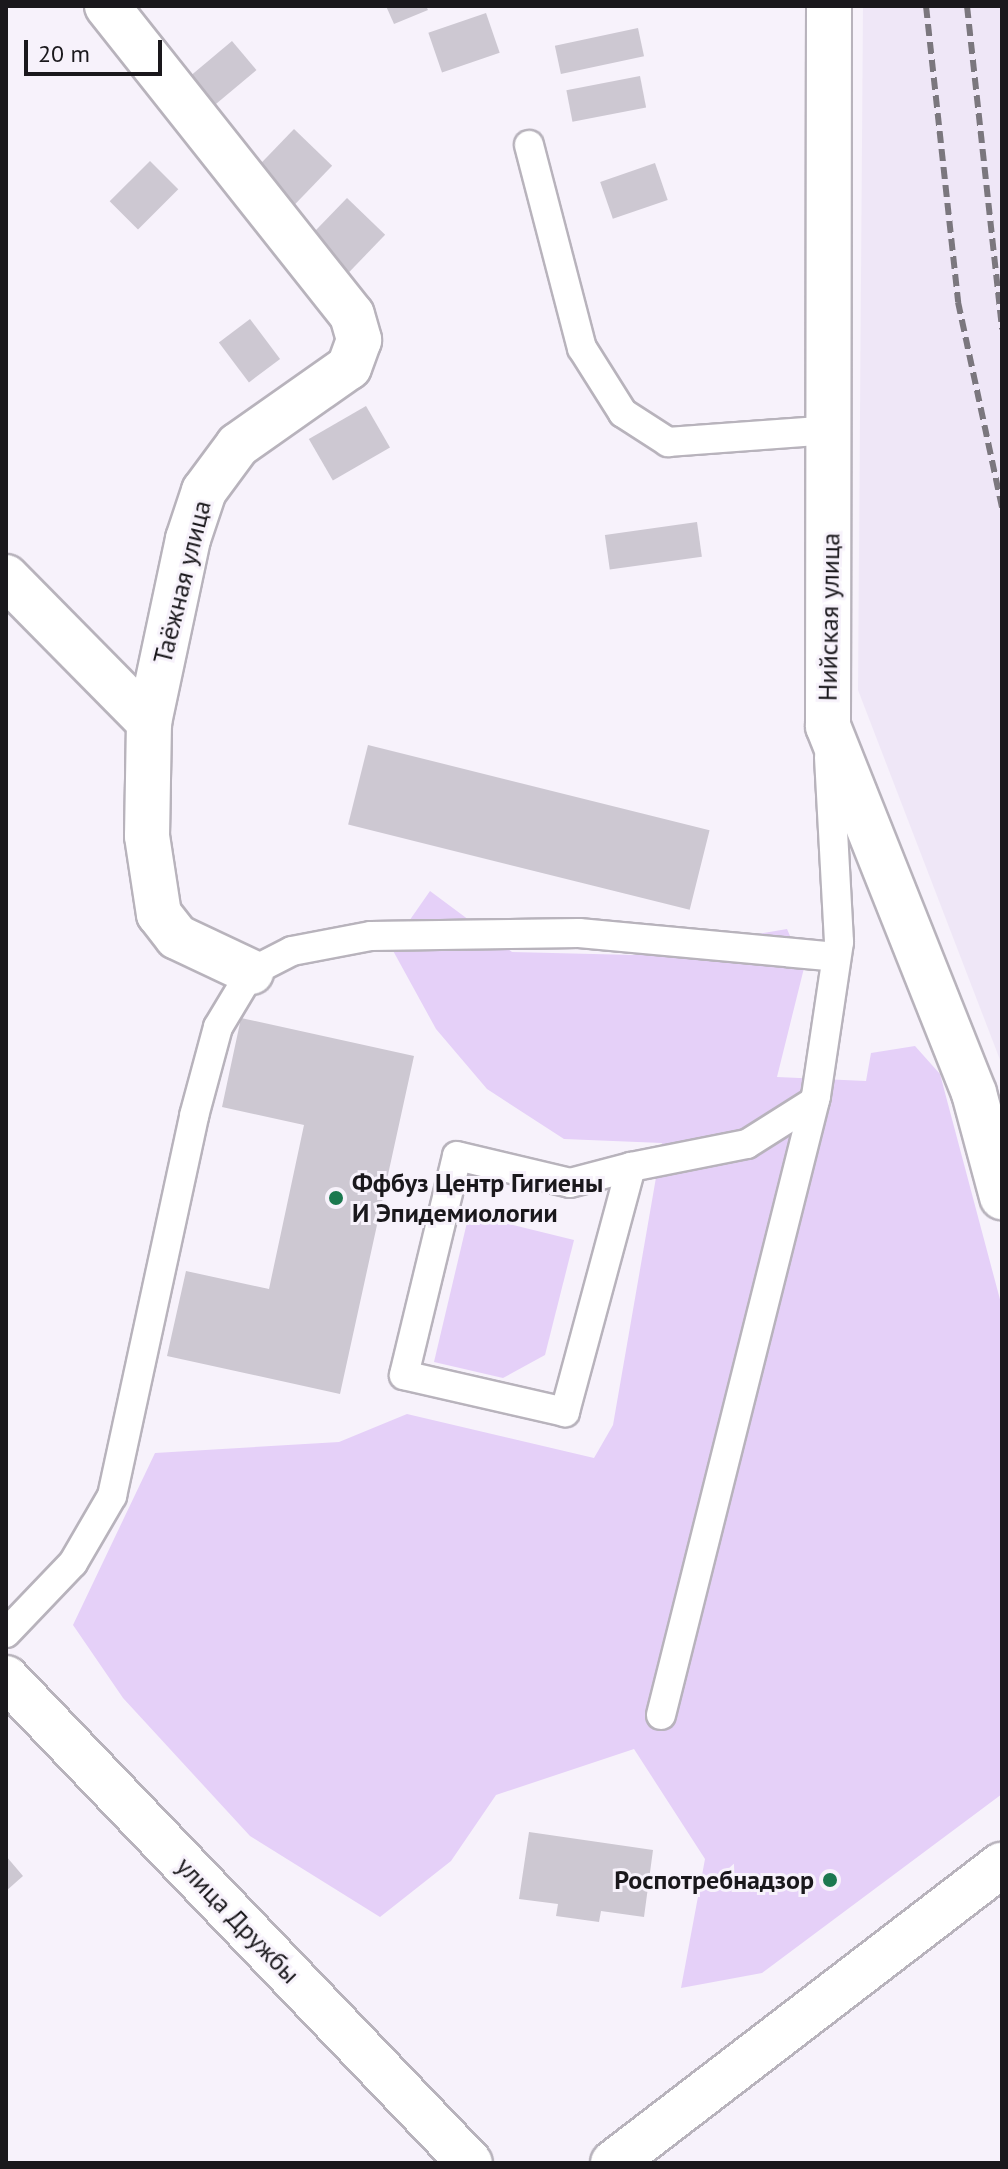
<!DOCTYPE html>
<html>
<head>
<meta charset="utf-8">
<style>
	body { margin:0 }
	#map { position:relative; width:1008px; height:2169px; overflow:hidden; background:#f7f2fb; font-family:"PT Sans",sans-serif }
	div>[style] { position:absolute }
	.built>* { inset:0; background:#efe7f7 }
	.green>* { inset:0; background:#e5d0f8 }
	.building>* { inset:0; background:#cdc8d2; transform-origin:0 0 }
	.roads { filter:drop-shadow(2px 0 #b8b3bc) drop-shadow(-2px 0 #b8b3bc) drop-shadow(0 2px #b8b3bc) drop-shadow(0 -2px #b8b3bc) }
	.service>* { height:28px; margin:-14px; padding:0 14px; transform-origin:14px; border-radius:14px; background:#fff }
	.minor>* { height:44px; margin:-22px; padding:0 22px; transform-origin:22px; border-radius:22px; background:#fff }
	.tertiary>* { height:44px; margin:-22px; padding:0 22px; transform-origin:22px; border-radius:22px; background:#fff }
	.rail>* { height:6px; margin-top:-3px; transform-origin:0; background:repeating-linear-gradient(90deg,#7b777e 0 12px,transparent 0 18px) }
	.dots>* { width:22px; height:22px; translate:-50% -50%; box-sizing:border-box; border:4px solid #f7f2fb; border-radius:50% }
	span { translate:-50% -50%; white-space:nowrap; text-align:center; line-height:1.15; -webkit-text-stroke:6px #f7f2fb; paint-order:stroke }
	.street-label { font-size:26px; color:#1a181c }
	.poi-label { font-size:26px; color:#1a181c; font-weight:700 }
	.left { translate:0 -50%; text-align:left }
	.right { translate:-100% -50%; text-align:right }
	.frame { position:absolute; inset:0; border:8px solid #1a181c; pointer-events:none }
	.scale { position:absolute; left:24px; top:40px; width:138px; height:36px; box-sizing:border-box; border:4px solid #1a181c; border-top:0; padding-left:10px; font-size:24px; line-height:28px; white-space:nowrap; color:#1a181c; -webkit-text-stroke:6px #f7f2fb; paint-order:stroke }
</style>
</head>
<body>
<div id="map">
	<div class="built">
		<i style="clip-path:polygon(863px 6px,1002px 6px,1002px 1065px,858px 690px)"></i>
	</div>
	<div class="green">
		<i style="clip-path:polygon(430px 891px,512px 952px,634px 955px,787px 929px,804px 968px,777px 1077px,866px 1081px,871px 1053px,915px 1046px,940px 1074px,1002px 1307px,1002px 1794px,762px 1973px,681px 1988px,705px 1859px,634px 1749px,496px 1795px,451px 1861px,380px 1917px,250px 1836px,123px 1698px,73px 1625px,155px 1453px,339px 1442px,407px 1414px,594px 1458px,613px 1425px,662px 1143px,564px 1139px,487px 1089px,436px 1029px,391px 947px)"></i>
		<i style="clip-path:polygon(469px 1214px,574px 1240px,545px 1355px,503px 1378px,434px 1362px)"></i>
	</div>
	<div class="building">
		<i style="clip-path:polygon(386px 6px,426px 6px,428px 10px,394px 24px)"></i>
		<i style="left:486px;top:13px;width:42px;height:61px;rotate:71deg"></i>
		<i style="left:638px;top:28px;width:29px;height:85px;rotate:78deg"></i>
		<i style="left:232px;top:41px;width:38px;height:63px;rotate:50deg"></i>
		<i style="left:640px;top:76px;width:32px;height:75px;rotate:79deg"></i>
		<i style="left:294px;top:129px;width:53px;height:62px;rotate:44deg"></i>
		<i style="left:150px;top:161px;width:40px;height:57px;rotate:45deg"></i>
		<i style="left:655px;top:163px;width:39px;height:58px;rotate:71deg"></i>
		<i style="left:347px;top:198px;width:53px;height:62px;rotate:44deg"></i>
		<i style="left:250px;top:319px;width:50px;height:39px;rotate:53deg"></i>
		<i style="left:366px;top:406px;width:48px;height:66px;rotate:60deg"></i>
		<i style="left:697px;top:522px;width:35px;height:93px;rotate:82deg"></i>
		<i style="left:368px;top:745px;width:352px;height:82px;rotate:14deg"></i>
		<i style="clip-path:polygon(241px 1018px,414px 1056px,340px 1394px,167px 1356px,186px 1271px,269px 1289px,304px 1125px,222px 1107px)"></i>
		<i style="clip-path:polygon(529px 1832px,653px 1850px,644px 1917px,601px 1911px,599px 1922px,556px 1916px,558px 1904px,519px 1899px)"></i>
		<i style="clip-path:polygon(6px 1856px,23px 1876px,6px 1891px)"></i>
	</div>
	<div class="roads">
		<div class="service">
			<i style="left:529px;top:145px;width:210px;rotate:75.4deg"></i>
			<i style="left:582px;top:348px;width:77px;rotate:57.8deg"></i>
			<i style="left:623px;top:413px;width:54px;rotate:32.8deg"></i>
			<i style="left:668px;top:442px;width:162px;rotate:-4.2deg"></i>
			<i style="left:631px;top:1167px;width:254px;rotate:105.1deg"></i>
			<i style="left:565px;top:1412px;width:165px;rotate:-167.1deg"></i>
			<i style="left:404px;top:1375px;width:225px;rotate:-76.4deg"></i>
			<i style="left:457px;top:1156px;width:116px;rotate:13.4deg"></i>
			<i style="left:570px;top:1183px;width:63px;rotate:-14.7deg"></i>
			<i style="left:631px;top:1167px;width:118px;rotate:-11.2deg"></i>
			<i style="left:747px;top:1144px;width:80px;rotate:-32.3deg"></i>
			<i style="left:6px;top:1633px;width:97px;rotate:-46.3deg"></i>
			<i style="left:73px;top:1563px;width:78px;rotate:-59.8deg"></i>
			<i style="left:112px;top:1496px;width:389px;rotate:-77.8deg"></i>
			<i style="left:194px;top:1116px;width:92px;rotate:-74.9deg"></i>
			<i style="left:218px;top:1027px;width:64px;rotate:-59deg"></i>
			<i style="left:251px;top:972px;width:46px;rotate:-27.1deg"></i>
			<i style="left:292px;top:951px;width:80px;rotate:-10.8deg"></i>
			<i style="left:371px;top:936px;width:208px;rotate:-0.8deg"></i>
			<i style="left:579px;top:933px;width:258px;rotate:5.3deg"></i>
			<i style="left:661px;top:1715px;width:638px;rotate:-75.94deg"></i>
			<i style="left:816px;top:1096px;width:156px;rotate:-81.5deg"></i>
			<i style="left:839px;top:942px;width:185px;rotate:-93.1deg"></i>
		</div>
		<div class="minor">
			<i style="left:107px;top:6px;width:394px;rotate:51.6deg"></i>
			<i style="left:352px;top:315px;width:26px;rotate:74deg"></i>
			<i style="left:359px;top:340px;width:29px;rotate:110deg"></i>
			<i style="left:349px;top:367px;width:136px;rotate:144.9deg"></i>
			<i style="left:238px;top:445px;width:57px;rotate:126.5deg"></i>
			<i style="left:204px;top:491px;width:51px;rotate:108.4deg"></i>
			<i style="left:188px;top:539px;width:187px;rotate:102deg"></i>
			<i style="left:149px;top:722px;width:114px;rotate:91deg"></i>
			<i style="left:147px;top:836px;width:79px;rotate:81.3deg"></i>
			<i style="left:159px;top:914px;width:29px;rotate:52deg"></i>
			<i style="left:177px;top:937px;width:82px;rotate:25.3deg"></i>
			<i style="left:829px;top:6px;width:720px;rotate:90.08deg"></i>
			<i style="left:828px;top:726px;width:395px;rotate:68.3deg"></i>
			<i style="left:974px;top:1093px;width:108px;rotate:74.9deg"></i>
			<i style="left:6px;top:577px;width:204px;rotate:45.4deg"></i>
		</div>
		<div class="tertiary">
			<i style="left:6px;top:1678px;width:671px;rotate:46.27deg"></i>
			<i style="left:613px;top:2163px;width:490px;rotate:-37.5deg"></i>
		</div>
	</div>
	<div class="rail">
		<i style="left:926px;top:6px;width:298px;rotate:83.8deg"></i>
		<i style="left:958px;top:302px;width:210px;rotate:77.9deg"></i>
		<i style="left:967px;top:6px;width:325px;rotate:83.8deg"></i>
	</div>
	<div class="dots">
		<i style="left:336px;top:1198px;background:#1b784f"></i>
		<i style="left:830px;top:1880px;background:#1b784f"></i>
	</div>
	<div class="street-label">
		<span style="left:182px;top:582px;rotate:-76deg">Таёжная улица</span>
		<span style="left:829px;top:617px;rotate:-89deg">Нийская улица</span>
		<span style="left:238px;top:1920px;rotate:46deg">улица Дружбы</span>
	</div>
	<div class="poi-label">
		<span class="left" style="left:352px;top:1198px">Ффбуз Центр Гигиены<br>И Эпидемиологии</span>
		<span class="right" style="left:814px;top:1880px">Роспотребнадзор</span>
	</div>
	<div class="frame"></div>
	<div class="scale">20 m</div>
</div>
</body>
</html>
